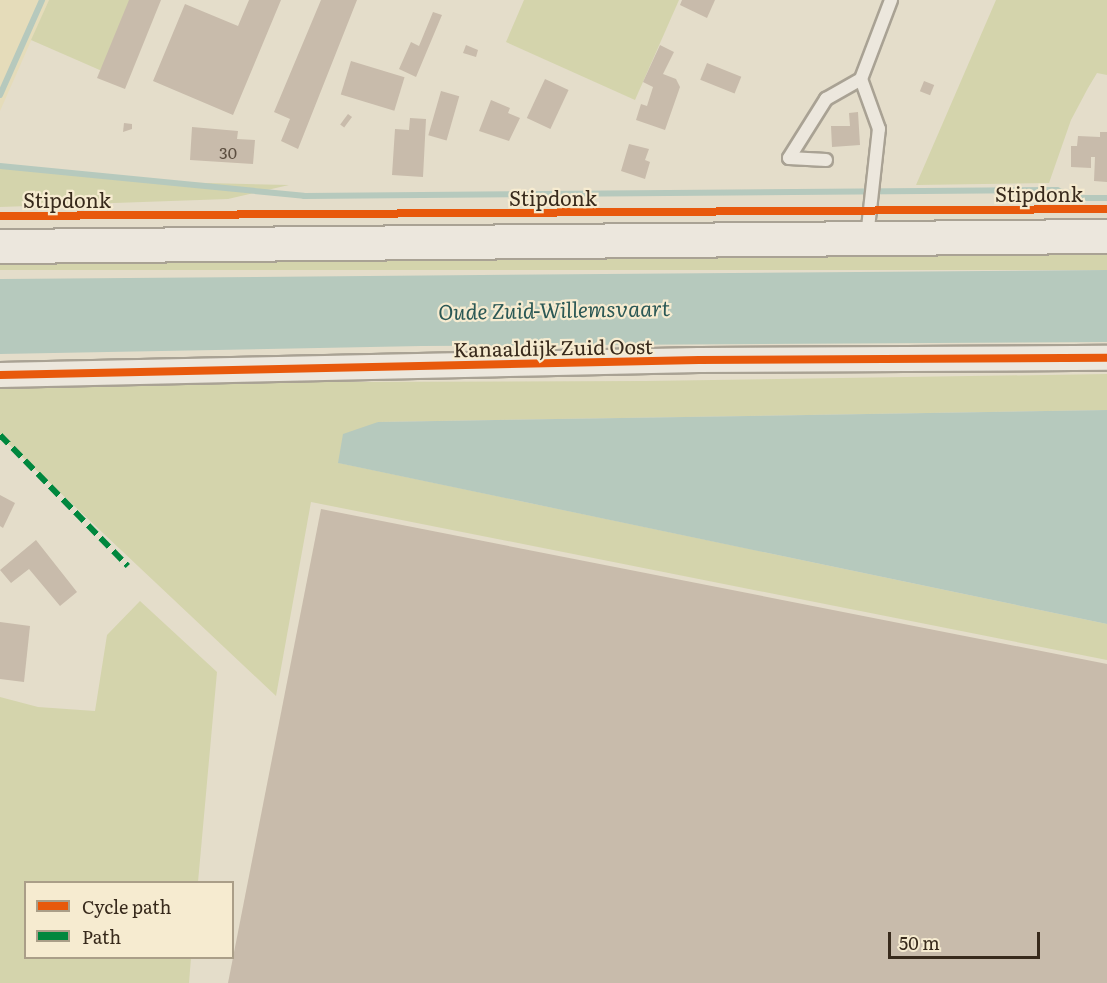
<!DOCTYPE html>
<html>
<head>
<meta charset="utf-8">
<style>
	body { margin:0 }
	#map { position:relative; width:1107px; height:983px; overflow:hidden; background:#e4ddca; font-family:Literata,serif }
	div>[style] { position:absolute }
	.farmland>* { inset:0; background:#e5dcba }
	.green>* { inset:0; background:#d4d4ac; transform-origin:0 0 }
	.water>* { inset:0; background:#b6c9bd }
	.stream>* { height:6px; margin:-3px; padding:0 3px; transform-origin:3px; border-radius:3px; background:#b6c9bd }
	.building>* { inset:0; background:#c8bbab; transform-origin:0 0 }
	.roads { filter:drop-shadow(2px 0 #a9a294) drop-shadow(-2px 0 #a9a294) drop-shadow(0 2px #a9a294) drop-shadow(0 -2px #a9a294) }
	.lane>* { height:12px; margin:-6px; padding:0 6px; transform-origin:6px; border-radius:6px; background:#ece7dd }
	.street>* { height:24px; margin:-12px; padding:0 12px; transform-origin:12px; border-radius:12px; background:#ece7dd }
	.secondary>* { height:33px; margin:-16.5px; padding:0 16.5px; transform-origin:16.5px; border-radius:16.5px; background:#ece7dd }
	.quiet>* { height:6px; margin-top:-3px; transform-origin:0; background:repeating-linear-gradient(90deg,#00873e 0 12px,transparent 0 18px) }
	.cycleway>* { height:8px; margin:-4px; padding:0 4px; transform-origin:4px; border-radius:4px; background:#e8590c }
	span { translate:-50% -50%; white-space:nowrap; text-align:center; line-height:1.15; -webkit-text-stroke:4.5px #f6ebd0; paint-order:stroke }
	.number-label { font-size:16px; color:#5c4e40 }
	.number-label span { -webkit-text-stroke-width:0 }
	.street-label { font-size:20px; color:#382a1c }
	.water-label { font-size:21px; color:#2b5855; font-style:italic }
	.legend { position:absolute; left:24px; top:881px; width:210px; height:78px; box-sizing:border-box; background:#f6ebd0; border:2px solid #aa9e88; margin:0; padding:8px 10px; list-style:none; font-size:18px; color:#382a1c }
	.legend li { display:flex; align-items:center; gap:12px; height:30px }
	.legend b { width:30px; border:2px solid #aa9e88 }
	.scale { position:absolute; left:888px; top:932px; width:152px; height:27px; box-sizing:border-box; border:3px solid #382a1c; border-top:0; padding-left:8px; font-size:18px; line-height:21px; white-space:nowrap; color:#382a1c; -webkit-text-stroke:4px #f6ebd0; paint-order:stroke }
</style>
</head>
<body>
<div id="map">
	<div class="farmland">
		<i style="clip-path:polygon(0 0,49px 0,0 111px)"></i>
	</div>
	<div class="green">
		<i style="clip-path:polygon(49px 0,132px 0,102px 71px,31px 40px)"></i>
		<i style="clip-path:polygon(524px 0,679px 0,635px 100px,506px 42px)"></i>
		<i style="clip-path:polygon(996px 0,1107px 0,1107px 75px,1097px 73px,1088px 88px,1071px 120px,1049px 183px,916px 185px)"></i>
		<i style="clip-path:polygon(13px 165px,168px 182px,289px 185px,228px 199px,0 207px,0 166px)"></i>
		<i style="left:1107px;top:250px;width:20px;height:1107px;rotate:90deg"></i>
		<i style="clip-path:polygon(1107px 374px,1107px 410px,378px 422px,339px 463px,1107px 624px,1107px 660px,311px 502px,276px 696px,0 436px,0 383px,645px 381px)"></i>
		<i style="clip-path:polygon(140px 601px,217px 672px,198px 882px,26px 882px,26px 958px,191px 958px,189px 983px,0 983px,0 697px,38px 707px,95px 711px,107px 635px)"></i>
	</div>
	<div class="water">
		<i style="clip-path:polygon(1107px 270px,1107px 342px,422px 346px,0 354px,0 279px)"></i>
		<i style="clip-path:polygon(1107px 410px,1107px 624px,338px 463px,343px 434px,378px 422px)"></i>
	</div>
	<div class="stream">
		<i style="left:0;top:95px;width:104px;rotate:-66.1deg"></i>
		<i style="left:0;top:166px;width:305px;rotate:5.6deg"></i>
		<i style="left:304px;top:196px;width:753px;rotate:-0.46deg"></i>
		<i style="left:1057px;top:190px;width:22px;rotate:21deg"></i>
		<i style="left:1078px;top:198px;width:29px"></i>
	</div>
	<div class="building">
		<i style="clip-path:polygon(129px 0,161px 0,125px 89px,97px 78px)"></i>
		<i style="clip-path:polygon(249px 0,281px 0,233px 115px,153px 81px,185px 4px,238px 26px)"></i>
		<i style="clip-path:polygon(321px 0,357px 0,298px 149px,281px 141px,290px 119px,274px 112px)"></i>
		<i style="clip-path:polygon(682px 0,715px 0,707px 18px,680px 5px)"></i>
		<i style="clip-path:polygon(433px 12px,442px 15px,416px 77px,399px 69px,411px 42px,419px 46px)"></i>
		<i style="clip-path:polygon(466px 45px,478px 50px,476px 57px,463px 53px)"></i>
		<i style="clip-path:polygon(660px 45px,674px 52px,663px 74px,676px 79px,680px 87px,665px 130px,636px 120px,641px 104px,647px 106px,653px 87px,643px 82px)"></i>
		<i style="left:351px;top:61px;width:56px;height:35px;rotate:17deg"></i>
		<i style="left:707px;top:63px;width:37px;height:18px;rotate:22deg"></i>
		<i style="left:545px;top:79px;width:26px;height:43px;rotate:25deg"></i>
		<i style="left:924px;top:81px;width:11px;height:11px;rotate:22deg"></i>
		<i style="left:441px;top:91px;width:19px;height:46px;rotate:16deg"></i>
		<i style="clip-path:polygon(491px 100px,510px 108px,508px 113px,520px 118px,509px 141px,479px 131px)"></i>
		<i style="clip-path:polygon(858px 112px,860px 145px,832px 147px,831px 126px,850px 126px,849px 113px)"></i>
		<i style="left:348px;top:114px;width:5px;height:13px;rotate:37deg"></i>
		<i style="clip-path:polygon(410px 118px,426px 119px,423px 177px,392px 175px,395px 129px,409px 130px)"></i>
		<i style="clip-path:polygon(124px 123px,132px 124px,132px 129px,123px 132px)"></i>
		<i style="clip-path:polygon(192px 127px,238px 131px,237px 139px,255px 140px,253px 164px,190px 160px)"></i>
		<i style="clip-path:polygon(1100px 132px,1107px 132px,1107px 182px,1094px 181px,1095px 157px,1091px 157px,1091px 168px,1071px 167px,1071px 146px,1077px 146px,1078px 136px,1100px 137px)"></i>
		<i style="clip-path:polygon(629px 144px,649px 149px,645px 160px,650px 162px,645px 179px,621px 171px)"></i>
		<i style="clip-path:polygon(0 495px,15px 503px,3px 528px,0 526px)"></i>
		<i style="clip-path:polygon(321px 509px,1107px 664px,1107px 983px,228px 983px)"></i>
		<i style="clip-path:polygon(36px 540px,77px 592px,60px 606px,29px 569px,11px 583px,0 570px)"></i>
		<i style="clip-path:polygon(0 622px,30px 626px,24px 682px,0 679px)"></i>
	</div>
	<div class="roads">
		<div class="lane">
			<i style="left:826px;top:160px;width:37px;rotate:-177deg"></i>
			<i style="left:789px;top:158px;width:70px;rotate:-57.9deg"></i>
			<i style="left:826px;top:99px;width:40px;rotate:-29.7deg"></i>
			<i style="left:867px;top:237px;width:109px;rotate:-83.7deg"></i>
			<i style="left:879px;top:129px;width:53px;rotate:-109.8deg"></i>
			<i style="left:861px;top:79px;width:85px;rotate:-69.2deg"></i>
		</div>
		<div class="street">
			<i style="left:0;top:375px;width:699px;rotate:-1.23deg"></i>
			<i style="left:699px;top:360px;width:408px;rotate:-0.3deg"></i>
		</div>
		<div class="secondary">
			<i style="left:0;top:246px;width:1107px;rotate:-0.52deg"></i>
		</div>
	</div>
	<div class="quiet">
		<i style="left:0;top:435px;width:183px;rotate:45.7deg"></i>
	</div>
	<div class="cycleway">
		<i style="left:0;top:216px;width:1107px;rotate:-0.36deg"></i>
		<i style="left:0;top:375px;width:699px;rotate:-1.23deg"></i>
		<i style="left:699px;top:360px;width:408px;rotate:-0.3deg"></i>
	</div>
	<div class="number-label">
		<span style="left:228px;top:152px">30</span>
	</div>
	<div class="street-label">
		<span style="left:1039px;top:193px">Stipdonk</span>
		<span style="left:553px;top:197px">Stipdonk</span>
		<span style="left:67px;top:199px">Stipdonk</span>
		<span style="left:553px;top:347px;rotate:-1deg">Kanaaldijk Zuid Oost</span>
	</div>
	<div class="water-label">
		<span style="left:554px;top:309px;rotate:-1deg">Oude Zuid-Willemsvaart</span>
	</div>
	<ul class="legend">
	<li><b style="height:8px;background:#e8590c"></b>Cycle path</li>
	<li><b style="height:8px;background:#00873e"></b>Path</li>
	</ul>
	<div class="scale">50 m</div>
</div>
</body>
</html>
